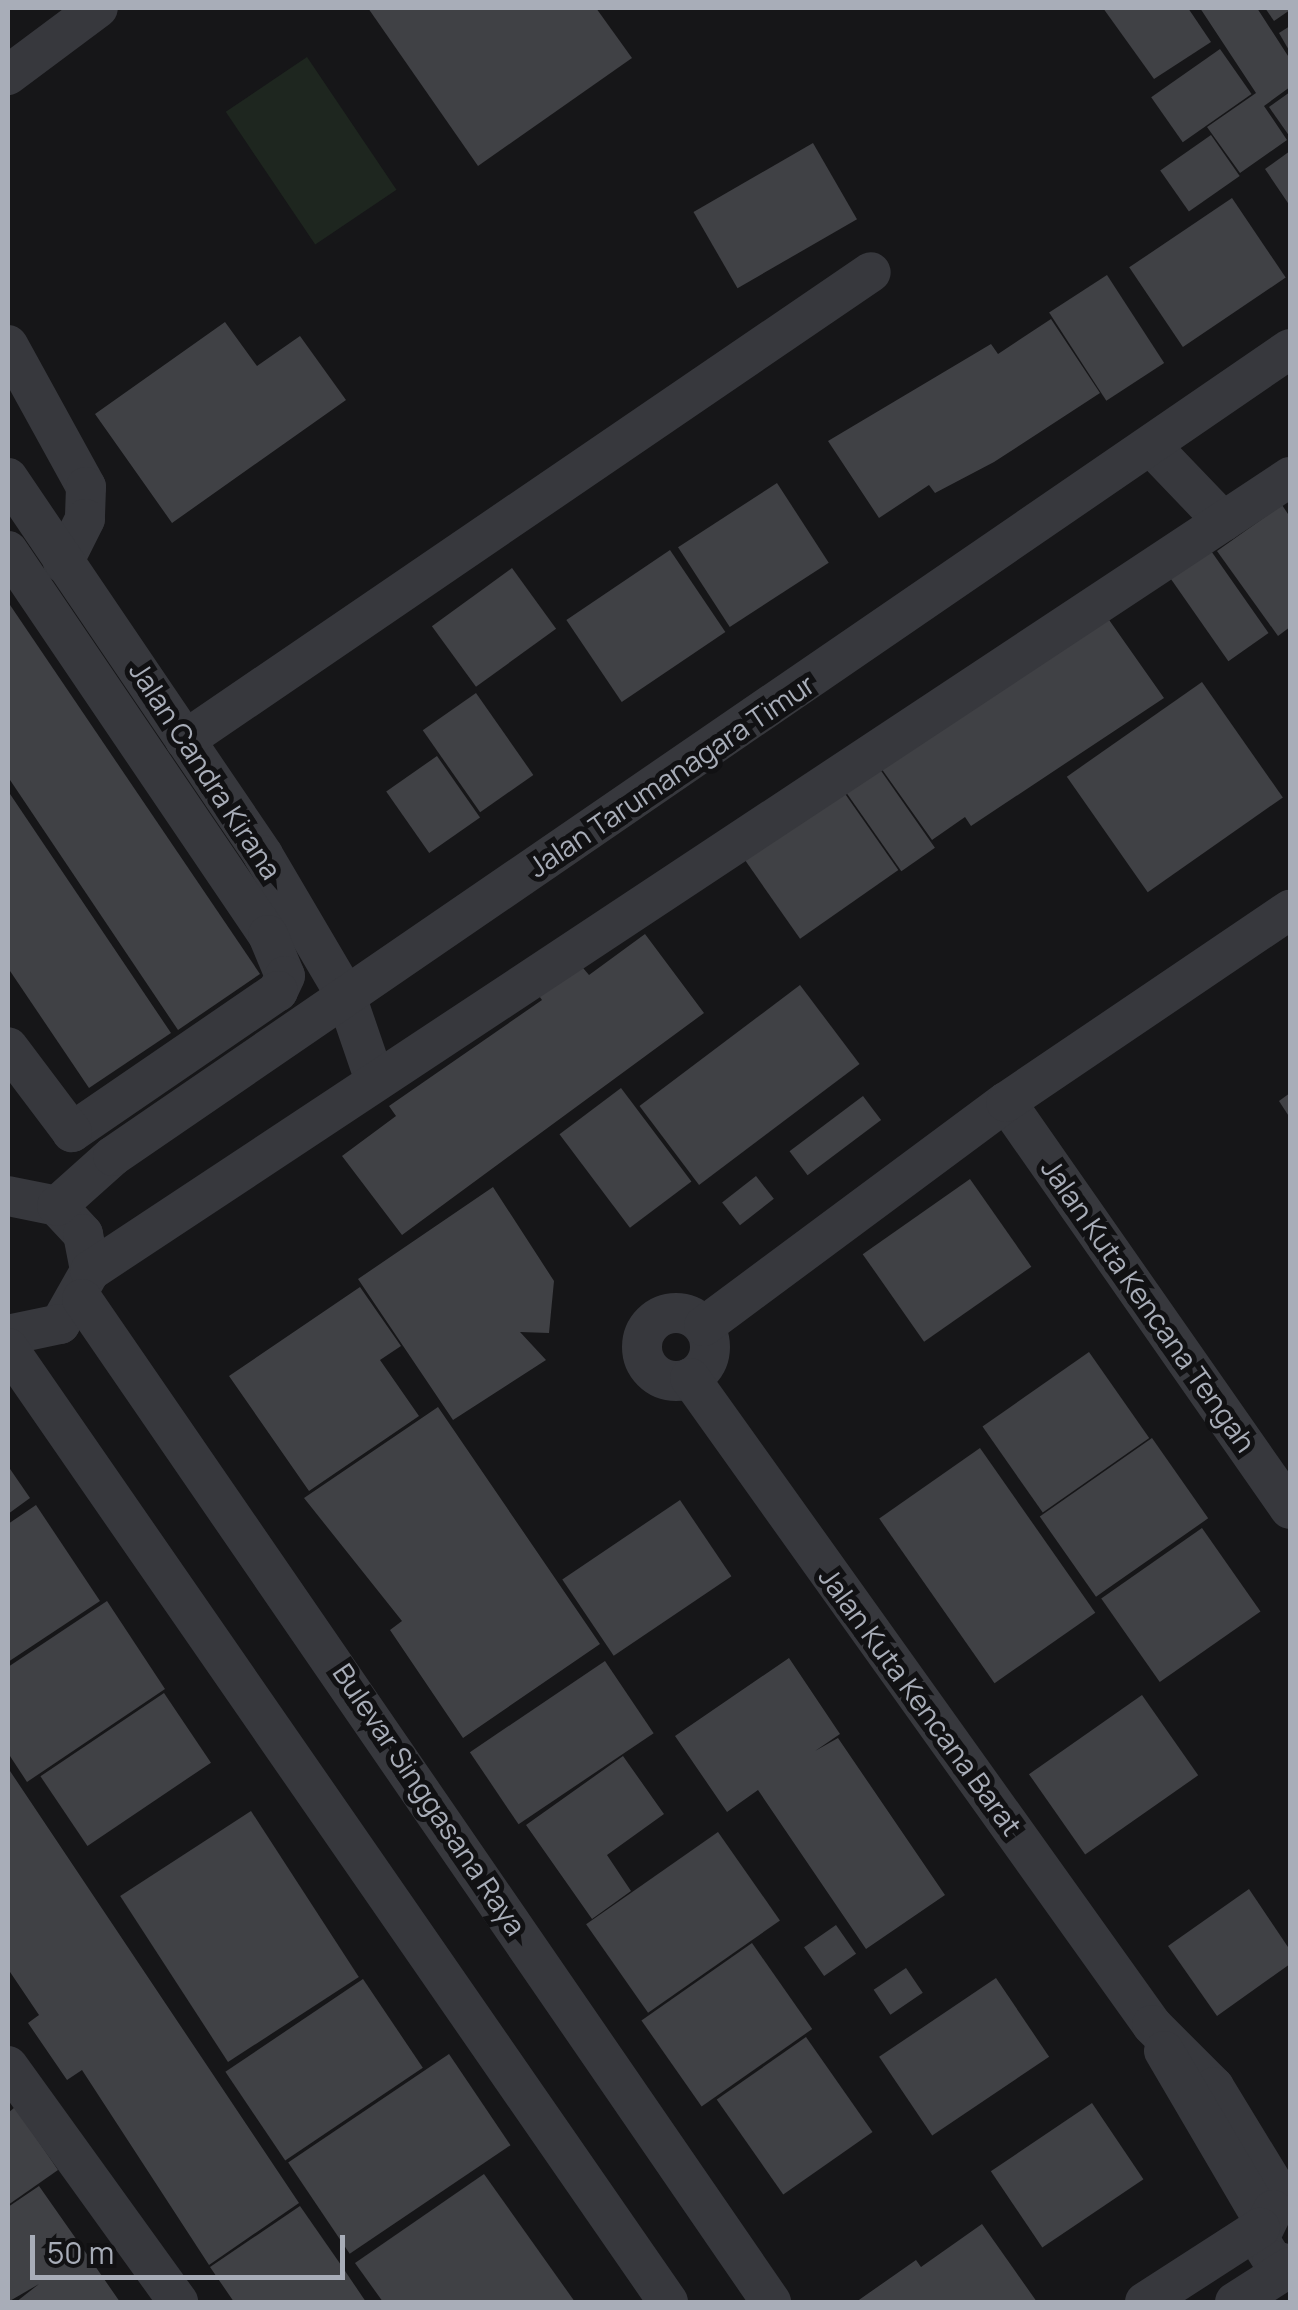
<!DOCTYPE html>
<html>
<head>
<meta charset="utf-8">
<style>
	body { margin:0 }
	#map { position:relative; width:1298px; height:2310px; overflow:hidden; background:#161618; font-family:Manrope,sans-serif }
	div>[style] { position:absolute }
	.green>* { inset:0; background:#1e261f; transform-origin:0 0 }
	.building>* { inset:0; background:#404145; transform-origin:0 0 }
	.minor>* { height:40px; margin:-20px; padding:0 20px; transform-origin:20px; border-radius:20px; background:#37383d }
	.minor>.ring { margin:-20px; padding:0; box-sizing:content-box; background:none; border:40px solid #37383d; border-radius:50% }
	span { translate:-50% -50%; white-space:nowrap; text-align:center; line-height:1.15; -webkit-text-stroke:10px #111113; paint-order:stroke }
	.street-label { font-size:28px; color:#a8adb8 }
	.frame { position:absolute; inset:0; border:10px solid #a8adb8; pointer-events:none }
	.scale { position:absolute; left:30px; top:2235px; width:315px; height:45px; box-sizing:border-box; border:5px solid #a8adb8; border-top:0; padding-left:12px; font-size:30px; line-height:35px; white-space:nowrap; color:#a8adb8; -webkit-text-stroke:8px #111113; paint-order:stroke }
</style>
</head>
<body>
<div id="map">
	<div class="green">
		<i style="left:307px;top:57px;width:160px;height:98px;rotate:56deg"></i>
	</div>
	<div class="building">
		<i style="clip-path:polygon(368px 8px,596px 8px,632px 58px,478px 166px)"></i>
		<i style="clip-path:polygon(1103px 8px,1188px 8px,1211px 42px,1154px 79px)"></i>
		<i style="clip-path:polygon(1200px 8px,1257px 8px,1290px 59px,1290px 87px,1264px 106px,1287px 140px,1240px 173px,1207px 127px,1256px 93px)"></i>
		<i style="clip-path:polygon(1265px 8px,1290px 8px,1290px 10px,1274px 21px)"></i>
		<i style="clip-path:polygon(1290px 26px,1290px 52px,1279px 33px)"></i>
		<i style="left:1220px;top:49px;width:55px;height:84px;rotate:55deg"></i>
		<i style="clip-path:polygon(1290px 92px,1290px 137px,1269px 107px)"></i>
		<i style="left:1211px;top:135px;width:50px;height:62px;rotate:55deg"></i>
		<i style="left:813px;top:143px;width:88px;height:138px;rotate:60deg"></i>
		<i style="clip-path:polygon(1290px 151px,1290px 206px,1265px 169px)"></i>
		<i style="left:1232px;top:198px;width:96px;height:124px;rotate:56deg"></i>
		<i style="left:1107px;top:275px;width:105px;height:69px;rotate:57deg"></i>
		<i style="clip-path:polygon(1051px 319px,1100px 393px,994px 462px,935px 493px,929px 485px,879px 518px,828px 441px,991px 344px,998px 354px)"></i>
		<i style="clip-path:polygon(225px 322px,257px 366px,300px 336px,346px 400px,172px 523px,95px 414px)"></i>
		<i style="left:777px;top:483px;width:95px;height:118px;rotate:57deg"></i>
		<i style="clip-path:polygon(1282px 505px,1290px 517px,1290px 627px,1278px 636px,1217px 551px)"></i>
		<i style="left:1202px;top:538px;width:116px;height:49px;rotate:55deg"></i>
		<i style="left:670px;top:550px;width:99px;height:125px;rotate:56deg"></i>
		<i style="left:512px;top:568px;width:75px;height:99px;rotate:54deg"></i>
		<i style="clip-path:polygon(8px 602px,260px 974px,178px 1030px,8px 777px)"></i>
		<i style="clip-path:polygon(1107px 617px,1164px 698px,971px 826px,965px 817px,932px 840px,881px 768px)"></i>
		<i style="left:1202px;top:682px;width:141px;height:165px;rotate:55deg"></i>
		<i style="left:476px;top:693px;width:100px;height:65px;rotate:55deg"></i>
		<i style="left:437px;top:756px;width:75px;height:62px;rotate:55deg"></i>
		<i style="left:877px;top:765px;width:101px;height:41px;rotate:55deg"></i>
		<i style="left:841px;top:788px;width:100px;height:120px;rotate:55deg"></i>
		<i style="clip-path:polygon(8px 791px,171px 1033px,89px 1088px,8px 968px)"></i>
		<i style="clip-path:polygon(645px 934px,704px 1013px,402px 1235px,342px 1156px,396px 1116px,389px 1106px,542px 1000px,537px 993px,578px 962px,589px 975px)"></i>
		<i style="left:800px;top:985px;width:99px;height:201px;rotate:53deg"></i>
		<i style="left:621px;top:1088px;width:117px;height:77px;rotate:53deg"></i>
		<i style="clip-path:polygon(1290px 1093px,1290px 1118px,1279px 1101px)"></i>
		<i style="left:863px;top:1096px;width:30px;height:92px;rotate:53deg"></i>
		<i style="left:756px;top:1176px;width:29px;height:43px;rotate:52deg"></i>
		<i style="left:970px;top:1179px;width:107px;height:131px;rotate:55deg"></i>
		<i style="clip-path:polygon(493px 1187px,554px 1281px,549px 1333px,520px 1332px,546px 1360px,453px 1420px,358px 1279px)"></i>
		<i style="clip-path:polygon(360px 1287px,401px 1346px,380px 1360px,419px 1416px,309px 1491px,229px 1376px)"></i>
		<i style="left:1089px;top:1352px;width:105px;height:130px;rotate:55deg"></i>
		<i style="clip-path:polygon(438px 1407px,600px 1644px,463px 1738px,390px 1630px,402px 1621px,304px 1498px)"></i>
		<i style="left:1152px;top:1438px;width:98px;height:137px;rotate:55deg"></i>
		<i style="left:980px;top:1448px;width:201px;height:123px;rotate:55deg"></i>
		<i style="clip-path:polygon(8px 1466px,30px 1498px,8px 1514px)"></i>
		<i style="left:680px;top:1500px;width:92px;height:142px;rotate:56deg"></i>
		<i style="clip-path:polygon(36px 1505px,100px 1601px,8px 1662px,8px 1524px)"></i>
		<i style="left:1202px;top:1528px;width:102px;height:123px;rotate:55deg"></i>
		<i style="clip-path:polygon(107px 1601px,165px 1689px,27px 1782px,8px 1753px,8px 1667px)"></i>
		<i style="clip-path:polygon(789px 1658px,840px 1734px,815px 1751px,838px 1738px,945px 1895px,866px 1949px,758px 1790px,727px 1812px,675px 1736px)"></i>
		<i style="left:605px;top:1661px;width:87px;height:163px;rotate:56deg"></i>
		<i style="left:164px;top:1693px;width:84px;height:149px;rotate:56deg"></i>
		<i style="left:1142px;top:1695px;width:98px;height:138px;rotate:55deg"></i>
		<i style="clip-path:polygon(623px 1756px,664px 1814px,607px 1855px,631px 1891px,592px 1919px,526px 1825px)"></i>
		<i style="clip-path:polygon(8px 1768px,299px 2203px,209px 2265px,82px 2070px,67px 2080px,28px 2023px,39px 2015px,8px 1969px)"></i>
		<i style="left:251px;top:1811px;width:198px;height:156px;rotate:57deg"></i>
		<i style="left:718px;top:1832px;width:108px;height:161px;rotate:55deg"></i>
		<i style="clip-path:polygon(1249px 1889px,1290px 1950px,1290px 1964px,1217px 2016px,1168px 1946px)"></i>
		<i style="left:836px;top:1925px;width:35px;height:39px;rotate:55deg"></i>
		<i style="left:752px;top:1943px;width:105px;height:135px;rotate:55deg"></i>
		<i style="left:906px;top:1968px;width:30px;height:39px;rotate:56deg"></i>
		<i style="left:996px;top:1978px;width:95px;height:141px;rotate:56deg"></i>
		<i style="left:363px;top:1979px;width:107px;height:166px;rotate:56deg"></i>
		<i style="left:806px;top:2037px;width:116px;height:109px;rotate:55deg"></i>
		<i style="left:449px;top:2054px;width:110px;height:194px;rotate:56deg"></i>
		<i style="left:1092px;top:2103px;width:92px;height:122px;rotate:56deg"></i>
		<i style="clip-path:polygon(15px 2107px,58px 2170px,8px 2205px,8px 2113px)"></i>
		<i style="clip-path:polygon(484px 2174px,575px 2302px,383px 2302px,355px 2263px)"></i>
		<i style="clip-path:polygon(39px 2186px,86px 2253px,120px 2302px,16px 2302px,39px 2284px,8px 2302px,8px 2207px)"></i>
		<i style="clip-path:polygon(300px 2206px,341px 2265px,366px 2302px,234px 2302px,210px 2267px)"></i>
		<i style="clip-path:polygon(982px 2224px,1037px 2302px,856px 2302px,916px 2260px,921px 2267px)"></i>
	</div>
	<div class="minor">
		<i style="left:8px;top:75px;width:112px;rotate:-36.7deg"></i>
		<i style="left:8px;top:345px;width:162px;rotate:61.2deg"></i>
		<i style="left:86px;top:487px;width:32px;rotate:92deg"></i>
		<i style="left:85px;top:519px;width:49px;rotate:116.6deg"></i>
		<i style="left:1152px;top:447px;width:103px;rotate:46.2deg"></i>
		<i style="left:8px;top:478px;width:455px;rotate:55.9deg"></i>
		<i style="left:263px;top:855px;width:164px;rotate:59.5deg"></i>
		<i style="left:346px;top:996px;width:87px;rotate:71.1deg"></i>
		<i style="left:8px;top:551px;width:464px;rotate:55.9deg"></i>
		<i style="left:268px;top:935px;width:44px;rotate:67.5deg"></i>
		<i style="left:285px;top:976px;width:17px;rotate:115deg"></i>
		<i style="left:278px;top:991px;width:250px;rotate:145.6deg"></i>
		<i style="left:72px;top:1132px;width:106px;rotate:-127deg"></i>
		<i style="left:185px;top:740px;width:830px;rotate:-34.3deg"></i>
		<i style="left:1006px;top:1102px;width:496px;rotate:55.1deg"></i>
		<i style="left:8px;top:1196px;width:50px;rotate:11.5deg"></i>
		<i style="left:57px;top:1206px;width:38px;rotate:47deg"></i>
		<i style="left:83px;top:1234px;width:38px;rotate:79deg"></i>
		<i style="left:90px;top:1271px;width:61px;rotate:119.5deg"></i>
		<i style="left:60px;top:1324px;width:53px;rotate:168.1deg"></i>
		<i style="left:57px;top:1206px;width:75px;rotate:-41.8deg"></i>
		<i style="left:113px;top:1156px;width:1427px;rotate:-34.44deg"></i>
		<i style="left:90px;top:1271px;width:1439px;rotate:-33.49deg"></i>
		<i style="left:82px;top:1299px;width:1217px;rotate:55.51deg"></i>
		<i class="ring" style="left:642px;top:1313px;width:28px;height:28px"></i>
		<i style="left:704px;top:1326px;width:376px;rotate:-36.6deg"></i>
		<i style="left:1006px;top:1102px;width:343px;rotate:-34.1deg"></i>
		<i style="left:8px;top:1348px;width:1160px;rotate:55.32deg"></i>
		<i style="left:690px;top:1378px;width:795px;rotate:54.47deg"></i>
		<i style="left:1152px;top:2025px;width:88px;rotate:45deg"></i>
		<i style="left:1214px;top:2087px;width:138px;rotate:58.6deg"></i>
		<i style="left:1164px;top:2051px;width:196px;rotate:59.6deg"></i>
		<i style="left:8px;top:2066px;width:291px;rotate:54.2deg"></i>
		<i style="left:1273px;top:2210px;width:32px;rotate:116deg"></i>
		<i style="left:1259px;top:2239px;width:25px;rotate:58deg"></i>
		<i style="left:1272px;top:2260px;width:19px;rotate:16deg"></i>
		<i style="left:1145px;top:2302px;width:137px;rotate:-32.8deg"></i>
		<i style="left:1235px;top:2302px;width:65px;rotate:-32.5deg"></i>
	</div>
	<div class="street-label">
		<span style="left:206px;top:770px;rotate:57deg">Jalan Candra Kirana</span>
		<span style="left:671px;top:775px;rotate:-34deg">Jalan Tarumanagara Timur</span>
		<span style="left:1149px;top:1305px;rotate:55deg">Jalan Kuta Kencana Tengah</span>
		<span style="left:921px;top:1701px;rotate:54deg">Jalan Kuta Kencana Barat</span>
		<span style="left:430px;top:1799px;rotate:56deg">Bulevar Singgasana Raya</span>
	</div>
	<div class="frame"></div>
	<div class="scale">50 m</div>
</div>
</body>
</html>
